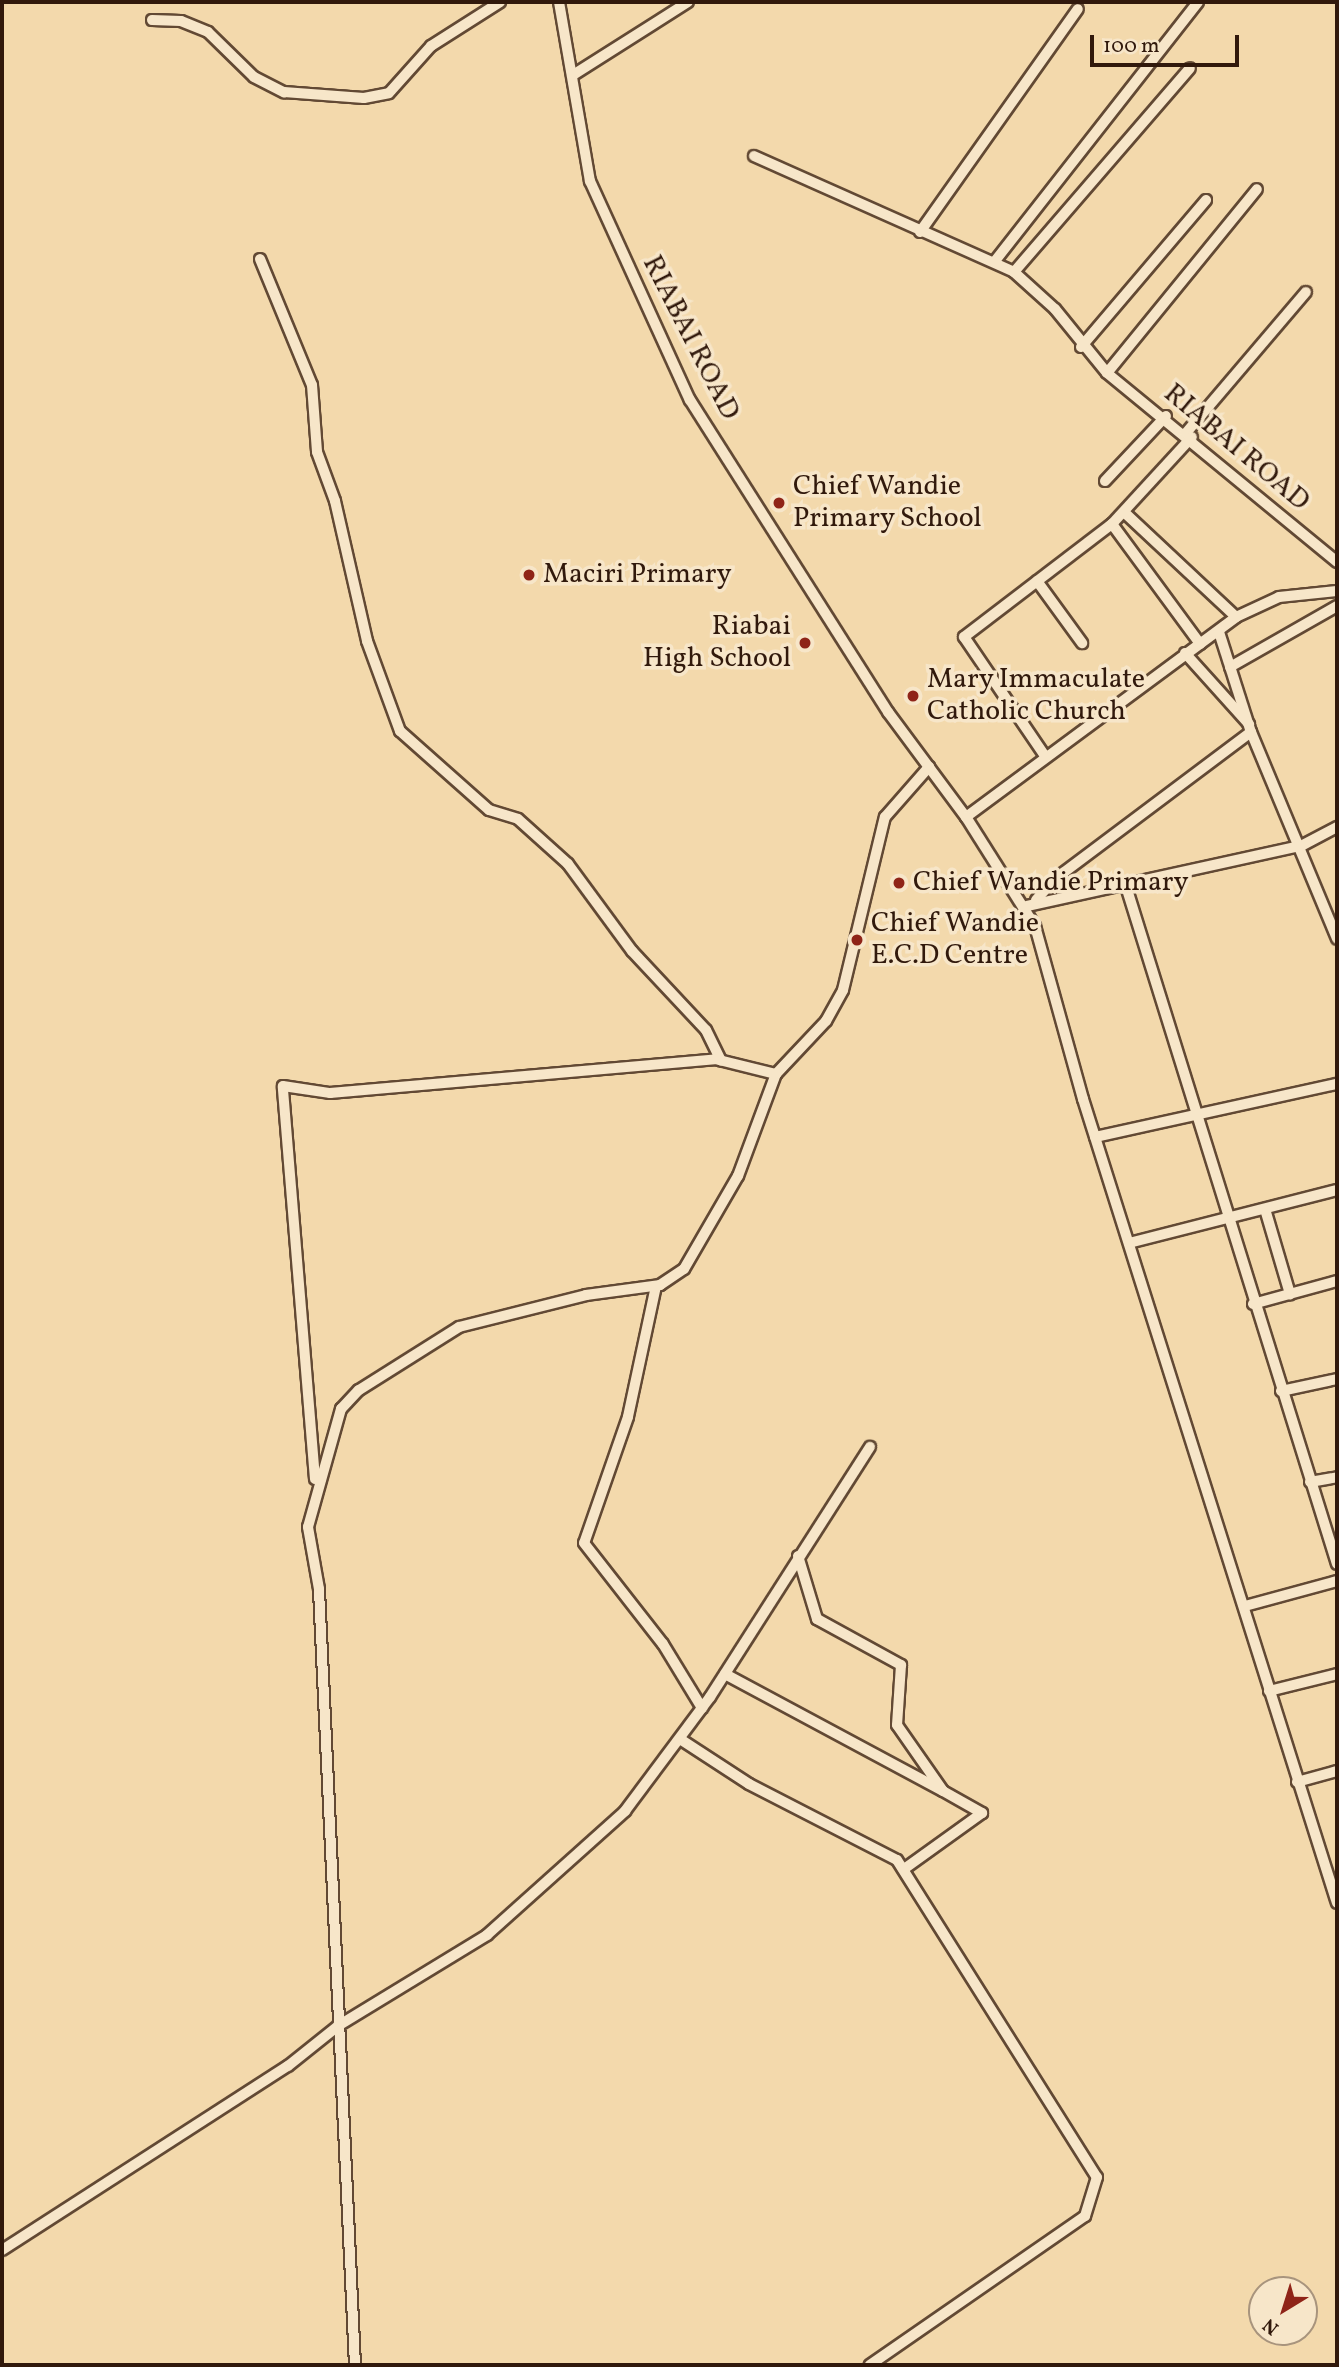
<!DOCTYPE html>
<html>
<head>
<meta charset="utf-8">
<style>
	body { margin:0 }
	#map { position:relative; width:1339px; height:2367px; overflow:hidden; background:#f3d9ac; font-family:Vollkorn,serif }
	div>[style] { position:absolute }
	.roads { filter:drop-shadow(2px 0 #624934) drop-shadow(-2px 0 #624934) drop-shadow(0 2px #624934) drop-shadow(0 -2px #624934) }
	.street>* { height:10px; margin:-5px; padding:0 5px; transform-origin:5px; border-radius:5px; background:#f7e6c9 }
	.dots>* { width:19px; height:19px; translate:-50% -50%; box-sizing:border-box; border:4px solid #f7e6c9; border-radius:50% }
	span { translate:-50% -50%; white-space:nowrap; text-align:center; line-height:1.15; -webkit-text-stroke:7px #f7e6c9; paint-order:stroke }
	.street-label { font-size:28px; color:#31190c }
	.poi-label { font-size:28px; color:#31190c }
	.left { translate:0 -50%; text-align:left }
	.right { translate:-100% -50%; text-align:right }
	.frame { position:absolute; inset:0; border:4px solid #31190c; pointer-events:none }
	.north { position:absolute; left:1248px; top:2276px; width:70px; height:70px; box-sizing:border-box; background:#f7e6c9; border:2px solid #a8947d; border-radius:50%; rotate:218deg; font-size:19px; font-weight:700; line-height:28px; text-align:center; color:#31190c }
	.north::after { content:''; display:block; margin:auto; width:24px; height:32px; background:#8f2418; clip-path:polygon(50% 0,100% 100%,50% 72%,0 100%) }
	.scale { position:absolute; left:1090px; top:35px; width:149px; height:32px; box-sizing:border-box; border:4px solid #31190c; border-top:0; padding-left:9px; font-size:21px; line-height:24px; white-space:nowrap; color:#31190c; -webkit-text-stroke:5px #f7e6c9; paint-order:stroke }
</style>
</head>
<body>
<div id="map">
	<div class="roads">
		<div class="street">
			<i style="left:559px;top:2px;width:182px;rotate:80.2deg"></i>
			<i style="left:590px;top:181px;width:241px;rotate:65.5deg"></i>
			<i style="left:690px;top:400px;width:370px;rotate:57.6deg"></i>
			<i style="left:888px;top:712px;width:131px;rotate:53.4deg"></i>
			<i style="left:966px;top:817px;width:336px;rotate:-36.5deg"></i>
			<i style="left:1236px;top:617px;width:47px;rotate:-24.9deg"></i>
			<i style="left:1279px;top:597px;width:58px;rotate:-5.9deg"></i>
			<i style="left:152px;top:20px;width:29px;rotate:2deg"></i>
			<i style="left:181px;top:21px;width:29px;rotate:22deg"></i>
			<i style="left:208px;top:32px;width:64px;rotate:44.4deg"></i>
			<i style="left:254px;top:77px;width:34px;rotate:27deg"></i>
			<i style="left:284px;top:92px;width:80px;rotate:4.3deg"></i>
			<i style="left:364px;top:98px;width:25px;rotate:-11deg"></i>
			<i style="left:389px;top:93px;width:63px;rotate:-48.2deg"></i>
			<i style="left:431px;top:46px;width:82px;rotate:-32.5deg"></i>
			<i style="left:573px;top:75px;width:136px;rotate:-32.4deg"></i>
			<i style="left:754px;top:156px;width:285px;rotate:24deg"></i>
			<i style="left:1014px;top:272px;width:55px;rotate:42.1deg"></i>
			<i style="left:1055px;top:309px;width:82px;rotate:50.9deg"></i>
			<i style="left:1107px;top:373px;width:298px;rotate:39.4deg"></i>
			<i style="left:920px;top:232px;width:273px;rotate:-54.7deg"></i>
			<i style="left:260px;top:259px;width:136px;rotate:67.6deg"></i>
			<i style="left:312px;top:385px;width:67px;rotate:85.7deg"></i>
			<i style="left:317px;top:452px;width:52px;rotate:69.8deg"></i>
			<i style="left:335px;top:501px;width:144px;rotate:77.1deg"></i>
			<i style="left:367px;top:641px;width:96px;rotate:69.9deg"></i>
			<i style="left:400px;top:731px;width:119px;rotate:41.6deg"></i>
			<i style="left:489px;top:810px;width:30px;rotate:17deg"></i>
			<i style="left:518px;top:819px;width:67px;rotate:42deg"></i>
			<i style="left:568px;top:864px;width:108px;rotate:53.7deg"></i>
			<i style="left:632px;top:951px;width:108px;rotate:46.9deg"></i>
			<i style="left:706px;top:1030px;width:34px;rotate:64deg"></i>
			<i style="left:995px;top:261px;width:329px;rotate:-51.9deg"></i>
			<i style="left:1014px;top:272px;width:269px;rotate:-49.2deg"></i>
			<i style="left:1081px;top:347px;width:193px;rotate:-49.6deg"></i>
			<i style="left:1107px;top:373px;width:237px;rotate:-50.8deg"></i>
			<i style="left:1186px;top:433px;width:185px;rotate:-49.6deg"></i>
			<i style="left:1105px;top:481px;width:89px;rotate:-46.8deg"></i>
			<i style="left:1125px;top:513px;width:152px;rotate:43.1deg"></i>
			<i style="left:1112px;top:524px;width:149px;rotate:53.7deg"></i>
			<i style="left:1037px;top:581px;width:77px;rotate:54deg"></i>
			<i style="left:1219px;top:632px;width:105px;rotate:72.3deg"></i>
			<i style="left:1251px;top:732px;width:224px;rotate:67.4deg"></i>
			<i style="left:1185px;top:653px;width:96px;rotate:48deg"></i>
			<i style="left:1230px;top:667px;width:123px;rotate:-29.7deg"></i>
			<i style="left:1045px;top:756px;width:144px;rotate:-124.2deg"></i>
			<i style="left:964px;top:637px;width:186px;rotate:-37.4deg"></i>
			<i style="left:1112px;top:524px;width:118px;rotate:-47.4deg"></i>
			<i style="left:966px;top:817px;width:129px;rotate:57.7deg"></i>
			<i style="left:1035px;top:926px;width:180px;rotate:74.5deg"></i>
			<i style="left:1083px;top:1099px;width:843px;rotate:72.47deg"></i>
			<i style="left:1125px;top:883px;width:713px;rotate:72.71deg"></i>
			<i style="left:1036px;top:900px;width:28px;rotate:-48deg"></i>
			<i style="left:1055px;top:879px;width:245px;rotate:-36.9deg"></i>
			<i style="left:1027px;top:906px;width:280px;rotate:-12.4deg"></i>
			<i style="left:1301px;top:846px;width:41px;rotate:-27.8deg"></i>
			<i style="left:1095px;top:1137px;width:248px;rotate:-12.4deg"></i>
			<i style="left:1265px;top:1209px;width:89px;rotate:73.6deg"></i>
			<i style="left:1129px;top:1243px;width:215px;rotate:-14.3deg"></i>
			<i style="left:656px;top:1286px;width:134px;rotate:102.1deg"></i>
			<i style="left:628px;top:1417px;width:133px;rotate:109.2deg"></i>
			<i style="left:584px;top:1543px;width:128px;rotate:52deg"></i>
			<i style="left:663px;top:1644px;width:75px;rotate:58.6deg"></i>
			<i style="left:1253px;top:1304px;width:87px;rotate:-15.3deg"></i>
			<i style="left:1281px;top:1391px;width:57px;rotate:-12.1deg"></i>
			<i style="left:315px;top:1479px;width:394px;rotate:-94.7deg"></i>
			<i style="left:283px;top:1086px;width:48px;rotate:8.5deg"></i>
			<i style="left:330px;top:1093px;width:386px;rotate:-5deg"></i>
			<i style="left:715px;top:1059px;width:63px;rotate:13.8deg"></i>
			<i style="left:1310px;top:1482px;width:27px;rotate:-10deg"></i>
			<i style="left:798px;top:1556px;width:66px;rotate:73.2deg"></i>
			<i style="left:817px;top:1619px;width:96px;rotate:28.7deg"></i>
			<i style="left:901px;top:1665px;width:60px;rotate:93.8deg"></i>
			<i style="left:897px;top:1725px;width:80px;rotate:55.1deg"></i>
			<i style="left:943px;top:1791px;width:45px;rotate:29.4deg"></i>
			<i style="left:982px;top:1813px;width:96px;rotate:144.3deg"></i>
			<i style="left:1245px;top:1606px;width:95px;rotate:-15.2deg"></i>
			<i style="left:725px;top:1674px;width:247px;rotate:28.2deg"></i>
			<i style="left:1269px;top:1691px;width:70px;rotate:-14deg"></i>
			<i style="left:680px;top:1739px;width:82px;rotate:33.1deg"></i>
			<i style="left:749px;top:1784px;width:166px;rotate:27.2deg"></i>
			<i style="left:897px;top:1860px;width:375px;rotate:57.8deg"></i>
			<i style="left:1097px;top:2177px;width:41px;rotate:107.1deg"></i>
			<i style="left:1085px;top:2216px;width:262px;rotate:145.3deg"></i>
			<i style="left:1297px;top:1782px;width:41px;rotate:-15.4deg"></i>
			<i style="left:2px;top:2250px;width:340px;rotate:-32.8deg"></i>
			<i style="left:288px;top:2066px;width:64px;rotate:-38.7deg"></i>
			<i style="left:338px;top:2026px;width:175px;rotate:-31.4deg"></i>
			<i style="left:487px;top:1935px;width:186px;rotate:-41.9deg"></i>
			<i style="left:625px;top:1811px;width:142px;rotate:-53.3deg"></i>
			<i style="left:710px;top:1697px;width:297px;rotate:-57.4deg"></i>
			<i style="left:355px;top:2365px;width:777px;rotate:-92.66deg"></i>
			<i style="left:319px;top:1589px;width:63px;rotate:-100.1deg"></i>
			<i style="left:308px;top:1527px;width:123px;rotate:-74.4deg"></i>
			<i style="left:341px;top:1409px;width:26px;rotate:-47deg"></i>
			<i style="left:359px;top:1390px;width:118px;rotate:-32.2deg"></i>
			<i style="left:459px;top:1327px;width:131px;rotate:-14.1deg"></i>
			<i style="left:586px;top:1295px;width:75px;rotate:-7.7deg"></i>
			<i style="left:660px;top:1285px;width:29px;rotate:-34deg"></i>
			<i style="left:684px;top:1269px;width:108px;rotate:-59.9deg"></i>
			<i style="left:738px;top:1176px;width:109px;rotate:-69.6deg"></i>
			<i style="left:776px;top:1074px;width:73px;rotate:-46.7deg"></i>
			<i style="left:826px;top:1021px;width:35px;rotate:-61deg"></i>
			<i style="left:843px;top:990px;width:178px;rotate:-76.4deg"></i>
			<i style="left:885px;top:817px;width:67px;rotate:-48.7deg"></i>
		</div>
	</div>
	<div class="dots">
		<i style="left:779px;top:503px;background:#8f2418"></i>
		<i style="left:529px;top:575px;background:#8f2418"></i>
		<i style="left:805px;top:643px;background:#8f2418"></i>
		<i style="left:913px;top:696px;background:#8f2418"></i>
		<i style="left:899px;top:883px;background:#8f2418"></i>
		<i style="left:857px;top:940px;background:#8f2418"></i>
	</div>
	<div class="street-label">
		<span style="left:690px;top:338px;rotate:63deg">RIABAI ROAD</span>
		<span style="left:1236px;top:448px;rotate:40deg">RIABAI ROAD</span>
	</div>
	<div class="poi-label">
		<span class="left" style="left:793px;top:503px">Chief Wandie<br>Primary School</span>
		<span class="left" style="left:543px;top:575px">Maciri Primary</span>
		<span class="right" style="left:791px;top:643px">Riabai<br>High School</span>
		<span class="left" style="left:927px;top:696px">Mary Immaculate<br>Catholic Church</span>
		<span class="left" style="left:913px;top:883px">Chief Wandie Primary</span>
		<span class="left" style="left:871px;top:940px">Chief Wandie<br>E.C.D Centre</span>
	</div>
	<div class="frame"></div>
	<div class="north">N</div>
	<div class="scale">100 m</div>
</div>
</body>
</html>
